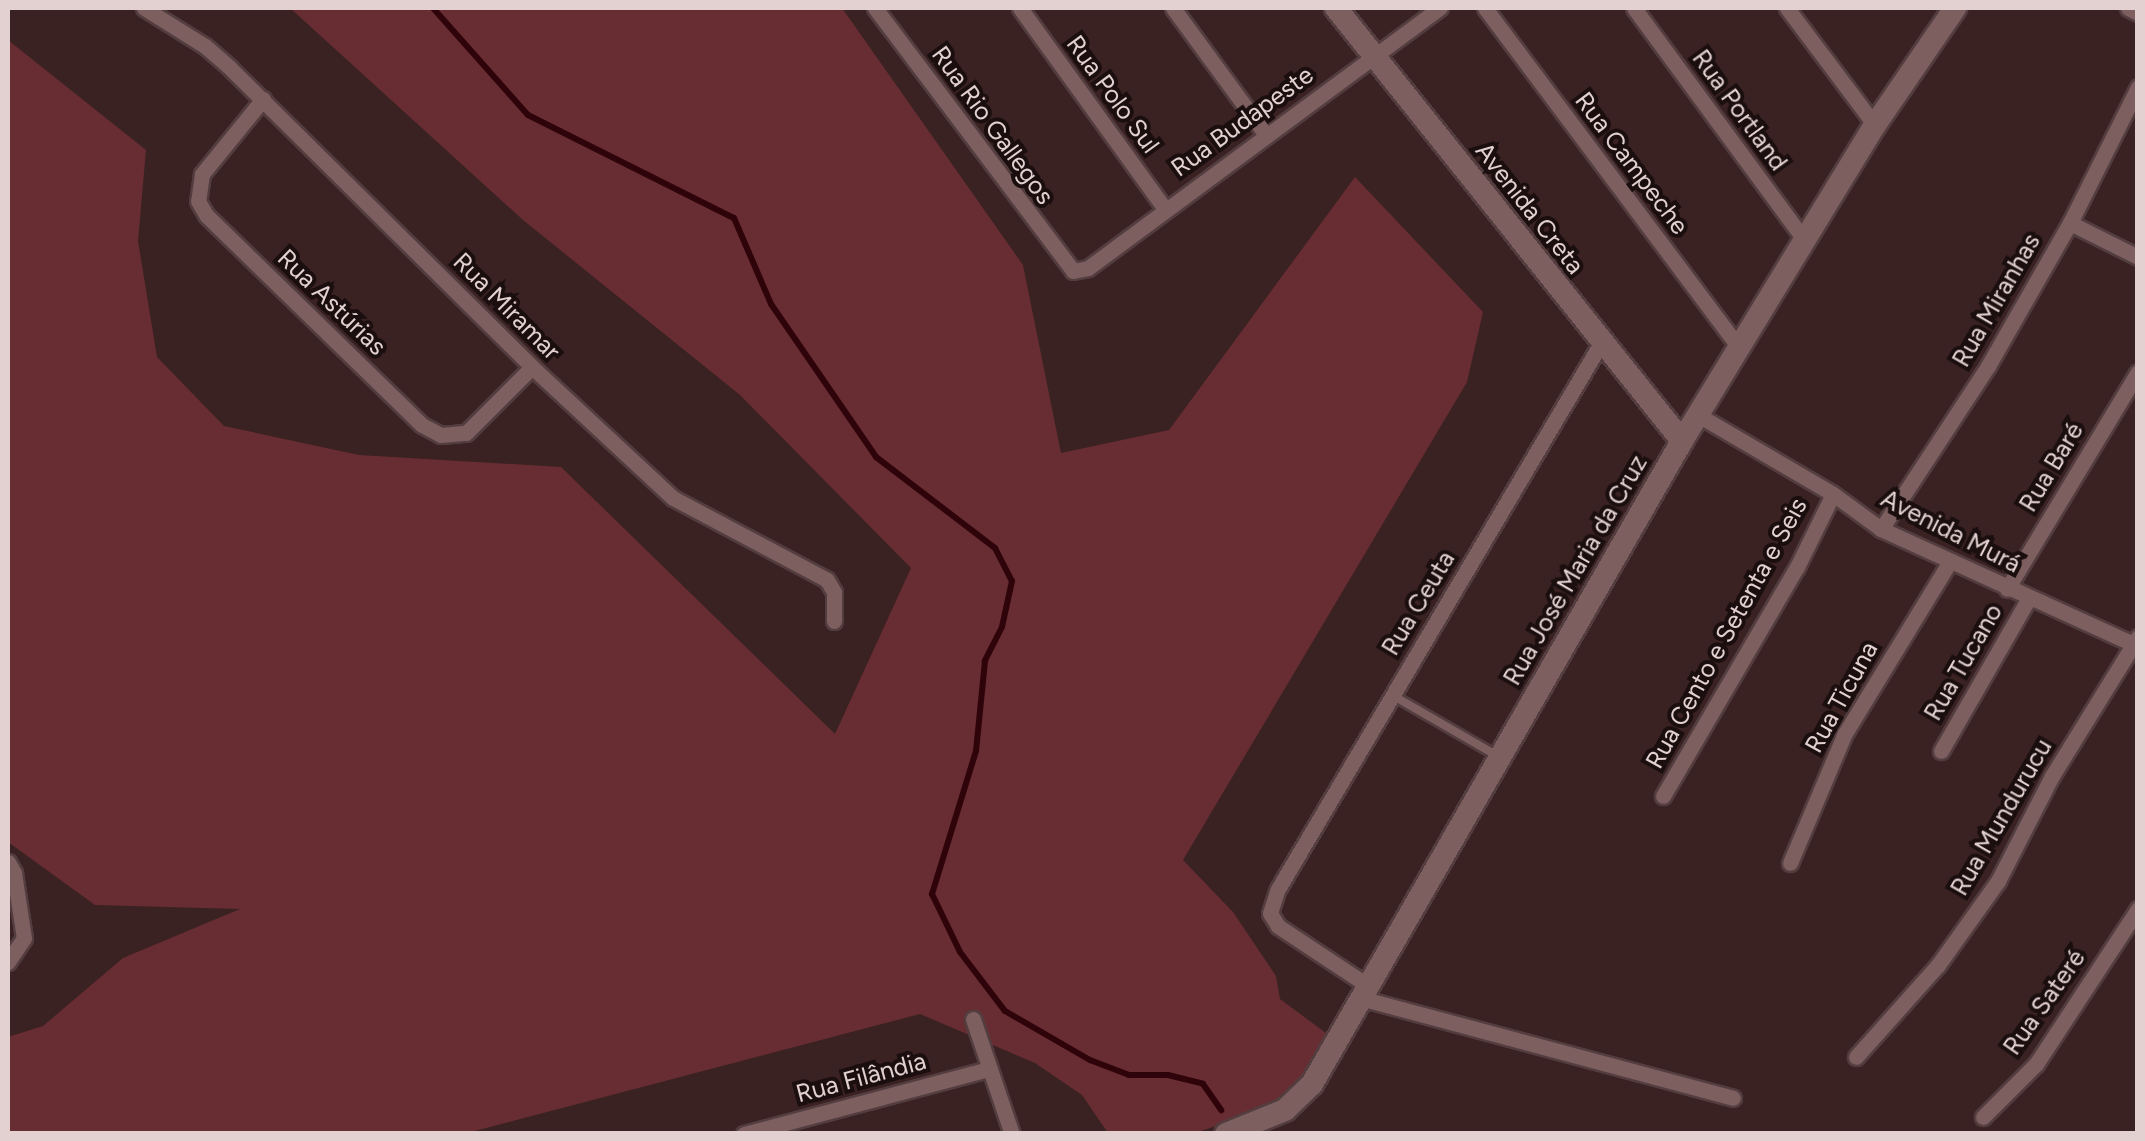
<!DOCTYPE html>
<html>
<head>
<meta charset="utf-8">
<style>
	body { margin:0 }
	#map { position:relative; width:2145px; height:1141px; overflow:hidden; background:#3a2122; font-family:Figtree,sans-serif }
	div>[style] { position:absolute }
	.green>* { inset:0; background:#672d32 }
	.stream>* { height:6px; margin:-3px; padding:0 3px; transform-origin:3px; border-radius:3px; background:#2f030a }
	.roads { filter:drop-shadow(2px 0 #533d3f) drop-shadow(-2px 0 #533d3f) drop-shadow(0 2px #533d3f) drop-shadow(0 -2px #533d3f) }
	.lane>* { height:8px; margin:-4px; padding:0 4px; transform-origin:4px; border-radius:4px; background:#7d5f5f }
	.street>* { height:15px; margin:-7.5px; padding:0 7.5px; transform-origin:7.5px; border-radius:7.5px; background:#7d5f5f }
	.secondary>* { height:22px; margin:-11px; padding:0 11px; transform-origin:11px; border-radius:11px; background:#7d5f5f }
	span { translate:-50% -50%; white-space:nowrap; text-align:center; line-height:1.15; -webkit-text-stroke:8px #1a0e0f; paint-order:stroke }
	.street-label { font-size:25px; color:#e3d1d2 }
	.frame { position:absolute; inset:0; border:10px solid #e3d1d2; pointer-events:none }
</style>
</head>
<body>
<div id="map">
	<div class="green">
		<i style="clip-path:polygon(290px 8px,842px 8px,1023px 265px,1061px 453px,1169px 430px,1355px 177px,1483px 312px,1467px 382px,1183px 860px,1233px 912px,1276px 976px,1280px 999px,1326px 1033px,1298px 1087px,1278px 1105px,1195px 1133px,1108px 1133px,1082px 1095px,1035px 1063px,920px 1014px,467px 1133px,8px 1133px,8px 1037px,43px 1026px,123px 958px,240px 909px,95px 905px,8px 842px,8px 40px,146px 150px,138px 241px,157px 357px,224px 426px,359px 455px,561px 467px,835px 734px,911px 568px,740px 395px,523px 220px)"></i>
	</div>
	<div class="stream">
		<i style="left:433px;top:8px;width:143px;rotate:48.4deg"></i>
		<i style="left:528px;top:115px;width:230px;rotate:26.6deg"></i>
		<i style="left:734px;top:218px;width:94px;rotate:66.7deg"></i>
		<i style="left:771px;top:304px;width:186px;rotate:55.5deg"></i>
		<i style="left:876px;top:457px;width:150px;rotate:37.4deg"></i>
		<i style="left:995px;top:548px;width:37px;rotate:63deg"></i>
		<i style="left:1012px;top:581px;width:47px;rotate:102.3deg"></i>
		<i style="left:1002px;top:627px;width:38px;rotate:117deg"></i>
		<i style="left:985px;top:661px;width:90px;rotate:95.7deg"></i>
		<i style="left:976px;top:751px;width:150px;rotate:107.1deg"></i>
		<i style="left:932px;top:894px;width:64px;rotate:64.2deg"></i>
		<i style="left:960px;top:952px;width:74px;rotate:52.7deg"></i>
		<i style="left:1005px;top:1011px;width:98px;rotate:30deg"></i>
		<i style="left:1090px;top:1060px;width:42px;rotate:21deg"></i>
		<i style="left:1129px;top:1075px;width:39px"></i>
		<i style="left:1168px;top:1075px;width:36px;rotate:14deg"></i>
		<i style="left:1203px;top:1084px;width:32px;rotate:55deg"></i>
	</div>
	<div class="roads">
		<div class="lane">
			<i style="left:1392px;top:695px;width:120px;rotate:30deg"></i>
		</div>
		<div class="street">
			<i style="left:144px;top:8px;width:72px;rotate:31.9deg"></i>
			<i style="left:205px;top:46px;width:33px;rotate:41deg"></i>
			<i style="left:230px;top:68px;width:425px;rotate:44.7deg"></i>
			<i style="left:532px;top:367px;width:192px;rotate:42.9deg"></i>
			<i style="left:673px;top:498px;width:174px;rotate:28deg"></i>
			<i style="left:827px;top:580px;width:14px;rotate:60deg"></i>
			<i style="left:834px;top:592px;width:29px;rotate:90deg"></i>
			<i style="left:875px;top:8px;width:329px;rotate:53deg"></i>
			<i style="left:1073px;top:271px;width:15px;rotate:-11deg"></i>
			<i style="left:1088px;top:268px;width:438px;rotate:-36.5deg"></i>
			<i style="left:1020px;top:8px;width:248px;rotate:54.2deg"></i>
			<i style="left:1173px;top:8px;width:157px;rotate:53.8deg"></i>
			<i style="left:1485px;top:8px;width:424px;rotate:53.2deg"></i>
			<i style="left:1634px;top:8px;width:289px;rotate:53.7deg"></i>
			<i style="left:1787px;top:8px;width:146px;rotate:53.1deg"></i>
			<i style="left:2128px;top:8px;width:11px;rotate:27deg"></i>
			<i style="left:263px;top:99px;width:97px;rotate:129.1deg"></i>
			<i style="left:202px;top:174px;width:27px;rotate:98deg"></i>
			<i style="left:198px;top:201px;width:16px;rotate:60deg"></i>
			<i style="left:206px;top:215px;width:301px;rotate:44.2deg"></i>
			<i style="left:422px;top:425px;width:21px;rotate:28deg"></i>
			<i style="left:441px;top:435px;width:25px;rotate:-5deg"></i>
			<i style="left:466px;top:433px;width:93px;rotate:-45deg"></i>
			<i style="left:2070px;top:223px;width:76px;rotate:26.6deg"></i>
			<i style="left:1698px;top:415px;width:156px;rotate:30.3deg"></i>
			<i style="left:1833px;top:494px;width:59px;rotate:36.1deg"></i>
			<i style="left:1881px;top:529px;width:282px;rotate:24.5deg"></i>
			<i style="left:1881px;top:529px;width:195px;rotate:-56.7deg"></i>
			<i style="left:1988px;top:366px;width:165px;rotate:-60.2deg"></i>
			<i style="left:2070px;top:223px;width:152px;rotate:-63.4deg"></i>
			<i style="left:2007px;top:589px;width:253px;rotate:-58.9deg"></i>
			<i style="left:1941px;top:751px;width:177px;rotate:-60.1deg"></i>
			<i style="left:1663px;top:796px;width:265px;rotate:-59.7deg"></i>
			<i style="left:1797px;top:567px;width:81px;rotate:-63.7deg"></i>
			<i style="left:8px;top:862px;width:13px;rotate:61deg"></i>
			<i style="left:14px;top:873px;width:66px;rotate:81.3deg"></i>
			<i style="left:24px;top:938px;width:29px;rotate:124deg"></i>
			<i style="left:1790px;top:863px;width:139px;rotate:-67.1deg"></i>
			<i style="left:1844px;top:735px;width:202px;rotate:-58.6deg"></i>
			<i style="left:1367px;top:985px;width:107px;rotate:-146.5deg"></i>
			<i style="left:1278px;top:926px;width:15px;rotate:-122deg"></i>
			<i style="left:1270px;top:913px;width:25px;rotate:-72deg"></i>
			<i style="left:1278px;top:889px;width:634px;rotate:-59.39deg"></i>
			<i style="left:1360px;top:998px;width:386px;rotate:15deg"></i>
			<i style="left:973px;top:1019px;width:121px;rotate:71.3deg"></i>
			<i style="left:1856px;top:1057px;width:123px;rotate:-48.3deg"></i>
			<i style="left:1938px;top:965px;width:103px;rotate:-54.5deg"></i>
			<i style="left:1998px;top:881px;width:118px;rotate:-62.8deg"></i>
			<i style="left:2052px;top:776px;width:163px;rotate:-58.3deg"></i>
			<i style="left:1983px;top:1117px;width:75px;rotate:-45deg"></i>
			<i style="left:2036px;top:1064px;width:186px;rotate:-56.7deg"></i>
			<i style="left:744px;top:1134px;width:253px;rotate:-14.9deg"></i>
		</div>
		<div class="secondary">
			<i style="left:1336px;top:8px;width:554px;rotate:51.37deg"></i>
			<i style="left:1226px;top:1134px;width:64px;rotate:-22.1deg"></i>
			<i style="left:1285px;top:1110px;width:37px;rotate:-44deg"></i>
			<i style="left:1312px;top:1084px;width:742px;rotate:-60.08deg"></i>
			<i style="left:1682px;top:441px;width:370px;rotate:-58.6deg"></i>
			<i style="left:1875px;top:125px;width:142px;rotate:-55.6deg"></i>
		</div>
	</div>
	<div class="street-label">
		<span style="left:1113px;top:94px;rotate:54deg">Rua Polo Sul</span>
		<span style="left:1740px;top:110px;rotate:54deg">Rua Portland</span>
		<span style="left:1242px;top:121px;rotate:-36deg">Rua Budapeste</span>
		<span style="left:993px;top:125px;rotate:54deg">Rua Rio Gallegos</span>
		<span style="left:1632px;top:163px;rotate:53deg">Rua Campeche</span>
		<span style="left:1530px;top:208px;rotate:52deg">Avenida Creta</span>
		<span style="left:1996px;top:300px;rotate:-60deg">Rua Miranhas</span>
		<span style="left:332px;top:302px;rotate:44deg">Rua Astúrias</span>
		<span style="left:507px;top:306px;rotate:45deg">Rua Miramar</span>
		<span style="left:2051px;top:467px;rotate:-59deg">Rua Baré</span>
		<span style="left:1951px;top:531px;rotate:27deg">Avenida Murá</span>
		<span style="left:1575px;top:570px;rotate:-60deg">Rua José Maria da Cruz</span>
		<span style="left:1418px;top:603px;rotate:-59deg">Rua Ceuta</span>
		<span style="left:1726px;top:633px;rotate:-61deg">Rua Cento e Setenta e Seis</span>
		<span style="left:1963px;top:662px;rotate:-60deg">Rua Tucano</span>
		<span style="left:1841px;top:697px;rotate:-61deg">Rua Ticuna</span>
		<span style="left:2001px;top:817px;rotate:-60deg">Rua Mundurucu</span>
		<span style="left:2044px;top:1002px;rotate:-55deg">Rua Sateré</span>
		<span style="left:861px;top:1077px;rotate:-15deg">Rua Filândia</span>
	</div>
	<div class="frame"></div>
</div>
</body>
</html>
